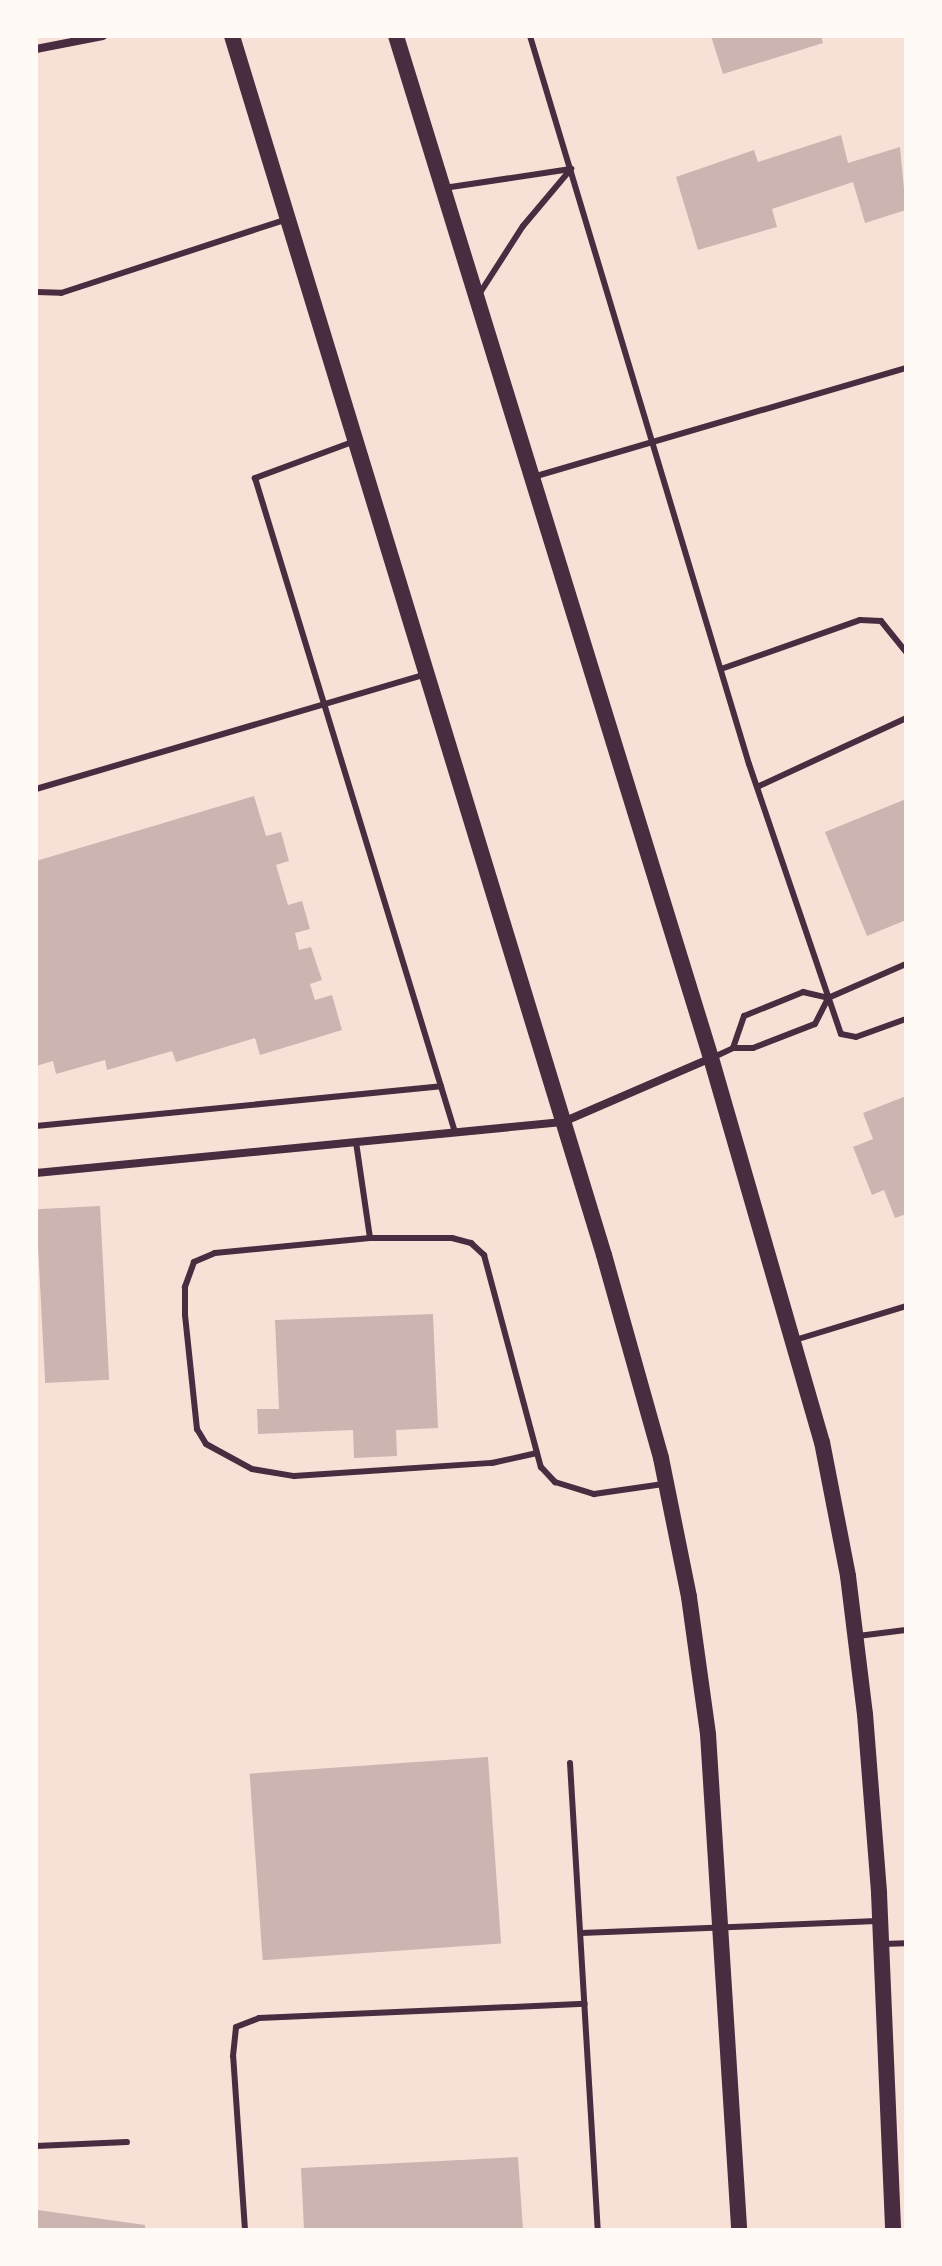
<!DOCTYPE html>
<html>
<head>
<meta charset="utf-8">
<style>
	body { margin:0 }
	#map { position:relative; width:942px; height:2266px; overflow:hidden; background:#f7e1d7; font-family:"Nunito Sans",sans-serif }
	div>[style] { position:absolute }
	.building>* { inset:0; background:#ccb4b1; transform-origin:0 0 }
	.service>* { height:6px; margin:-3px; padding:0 3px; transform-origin:3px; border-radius:3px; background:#4a2c40 }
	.minor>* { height:8px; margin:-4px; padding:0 4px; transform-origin:4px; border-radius:4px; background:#4a2c40 }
	.secondary>* { height:16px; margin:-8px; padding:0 8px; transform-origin:8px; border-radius:8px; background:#4a2c40 }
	span { translate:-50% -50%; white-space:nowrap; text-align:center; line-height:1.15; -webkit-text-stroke:8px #fffaf5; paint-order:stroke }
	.frame { position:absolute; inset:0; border:38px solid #fffaf5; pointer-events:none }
</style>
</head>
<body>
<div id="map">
	<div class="building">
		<i style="clip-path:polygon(711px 36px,821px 36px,823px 43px,723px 74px)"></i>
		<i style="clip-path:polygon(841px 135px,848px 163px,900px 147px,906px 210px,865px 223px,853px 182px,772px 209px,777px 227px,698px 250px,676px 177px,754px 150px,758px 162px)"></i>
		<i style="clip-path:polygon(254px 796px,266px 836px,281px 832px,289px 861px,276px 865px,288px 905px,302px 901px,310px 929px,295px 933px,299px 950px,311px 947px,322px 980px,310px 984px,315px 1000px,332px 995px,342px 1030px,260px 1055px,255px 1038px,176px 1062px,172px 1051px,107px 1070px,105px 1060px,56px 1074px,53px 1061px,36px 1066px,36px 861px)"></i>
		<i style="clip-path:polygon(906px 799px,906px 920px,867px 936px,825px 832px)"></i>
		<i style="clip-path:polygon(906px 1096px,906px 1214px,895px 1218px,884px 1190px,872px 1195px,853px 1147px,873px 1139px,863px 1113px)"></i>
		<i style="left:100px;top:1206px;width:174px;height:64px;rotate:87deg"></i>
		<i style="clip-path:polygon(433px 1314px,438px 1428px,396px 1430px,397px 1456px,354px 1458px,353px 1430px,258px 1434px,257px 1409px,279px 1409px,275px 1320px)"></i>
		<i style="left:488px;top:1757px;width:187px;height:239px;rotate:86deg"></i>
		<i style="clip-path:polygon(518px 2157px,523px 2230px,304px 2230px,301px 2168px)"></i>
		<i style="clip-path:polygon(38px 2210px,145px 2225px,145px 2230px,36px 2230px)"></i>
	</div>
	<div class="service">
		<i style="left:530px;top:36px;width:760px;rotate:73.26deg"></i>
		<i style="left:749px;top:764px;width:285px;rotate:71.2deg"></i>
		<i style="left:841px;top:1034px;width:15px;rotate:11deg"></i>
		<i style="left:856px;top:1037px;width:53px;rotate:-19.8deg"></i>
		<i style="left:444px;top:188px;width:128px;rotate:-8.5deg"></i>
		<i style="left:36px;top:292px;width:25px;rotate:2deg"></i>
		<i style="left:61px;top:293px;width:238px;rotate:-18.1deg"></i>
		<i style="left:478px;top:296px;width:83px;rotate:-57.3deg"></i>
		<i style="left:523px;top:226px;width:75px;rotate:-49.9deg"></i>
		<i style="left:355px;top:441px;width:107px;rotate:159.7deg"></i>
		<i style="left:255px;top:478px;width:684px;rotate:73deg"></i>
		<i style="left:533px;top:477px;width:389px;rotate:-16.3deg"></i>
		<i style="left:721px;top:669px;width:147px;rotate:-19.4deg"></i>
		<i style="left:860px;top:620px;width:21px;rotate:3deg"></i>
		<i style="left:881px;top:621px;width:40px;rotate:51deg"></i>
		<i style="left:757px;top:787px;width:164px;rotate:-24.8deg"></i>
		<i style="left:36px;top:789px;width:404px;rotate:-16.4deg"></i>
		<i style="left:733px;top:1048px;width:34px;rotate:-71deg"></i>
		<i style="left:744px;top:1016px;width:64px;rotate:-22.1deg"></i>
		<i style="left:803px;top:992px;width:26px;rotate:13deg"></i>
		<i style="left:828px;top:998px;width:85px;rotate:-23.6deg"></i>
		<i style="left:714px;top:1057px;width:21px;rotate:-25deg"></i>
		<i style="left:733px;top:1048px;width:20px"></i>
		<i style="left:753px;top:1048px;width:66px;rotate:-21.2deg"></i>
		<i style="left:815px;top:1024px;width:29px;rotate:-63deg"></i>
		<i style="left:36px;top:1126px;width:407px;rotate:-5.6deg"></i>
		<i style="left:356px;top:1142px;width:97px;rotate:81.7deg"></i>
		<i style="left:370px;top:1238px;width:82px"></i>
		<i style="left:452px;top:1238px;width:20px;rotate:15deg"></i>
		<i style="left:471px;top:1243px;width:18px;rotate:43deg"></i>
		<i style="left:484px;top:1255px;width:220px;rotate:75deg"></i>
		<i style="left:541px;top:1467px;width:21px;rotate:47deg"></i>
		<i style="left:555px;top:1482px;width:41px;rotate:17.1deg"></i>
		<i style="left:594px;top:1494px;width:70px;rotate:-8.2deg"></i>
		<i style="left:370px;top:1238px;width:156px;rotate:174.5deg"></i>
		<i style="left:215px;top:1253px;width:23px;rotate:157deg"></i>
		<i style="left:194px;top:1262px;width:27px;rotate:110deg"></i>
		<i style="left:185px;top:1287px;width:28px;rotate:90deg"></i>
		<i style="left:185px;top:1315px;width:115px;rotate:84deg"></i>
		<i style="left:197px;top:1429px;width:17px;rotate:59deg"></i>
		<i style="left:206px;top:1444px;width:52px;rotate:28.5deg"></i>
		<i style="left:252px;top:1469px;width:43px;rotate:9.5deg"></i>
		<i style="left:294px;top:1476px;width:198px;rotate:-3.8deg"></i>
		<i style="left:492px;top:1463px;width:46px;rotate:-12.5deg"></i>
		<i style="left:795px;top:1340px;width:116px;rotate:-17deg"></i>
		<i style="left:858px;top:1636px;width:48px;rotate:-7.1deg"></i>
		<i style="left:570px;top:1763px;width:468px;rotate:86.6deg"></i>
		<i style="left:581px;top:1933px;width:296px;rotate:-2.3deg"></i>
		<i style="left:882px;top:1944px;width:24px;rotate:-2deg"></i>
		<i style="left:36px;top:2146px;width:91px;rotate:-2.5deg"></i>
		<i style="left:245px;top:2230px;width:174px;rotate:-93.9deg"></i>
		<i style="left:233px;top:2056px;width:29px;rotate:-84deg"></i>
		<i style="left:236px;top:2027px;width:25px;rotate:-21deg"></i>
		<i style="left:259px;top:2018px;width:326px;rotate:-2.5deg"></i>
	</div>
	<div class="minor">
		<i style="left:36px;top:49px;width:68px;rotate:-11deg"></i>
		<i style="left:36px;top:1173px;width:529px;rotate:-5.53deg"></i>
		<i style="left:563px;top:1122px;width:161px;rotate:-23.4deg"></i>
	</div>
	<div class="secondary">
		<i style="left:232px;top:36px;width:1274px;rotate:73.03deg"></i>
		<i style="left:604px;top:1255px;width:211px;rotate:74.3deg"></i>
		<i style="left:661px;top:1458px;width:142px;rotate:78.6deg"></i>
		<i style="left:689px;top:1597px;width:138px;rotate:82.1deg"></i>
		<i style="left:708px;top:1734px;width:497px;rotate:86.4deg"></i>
		<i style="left:396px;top:36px;width:1069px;rotate:72.87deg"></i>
		<i style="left:711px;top:1058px;width:400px;rotate:73.9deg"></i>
		<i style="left:822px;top:1442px;width:136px;rotate:79deg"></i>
		<i style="left:848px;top:1576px;width:139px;rotate:83deg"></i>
		<i style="left:865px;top:1714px;width:180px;rotate:85.5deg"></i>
		<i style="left:879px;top:1893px;width:337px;rotate:87.6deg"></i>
	</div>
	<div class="frame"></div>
</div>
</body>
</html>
